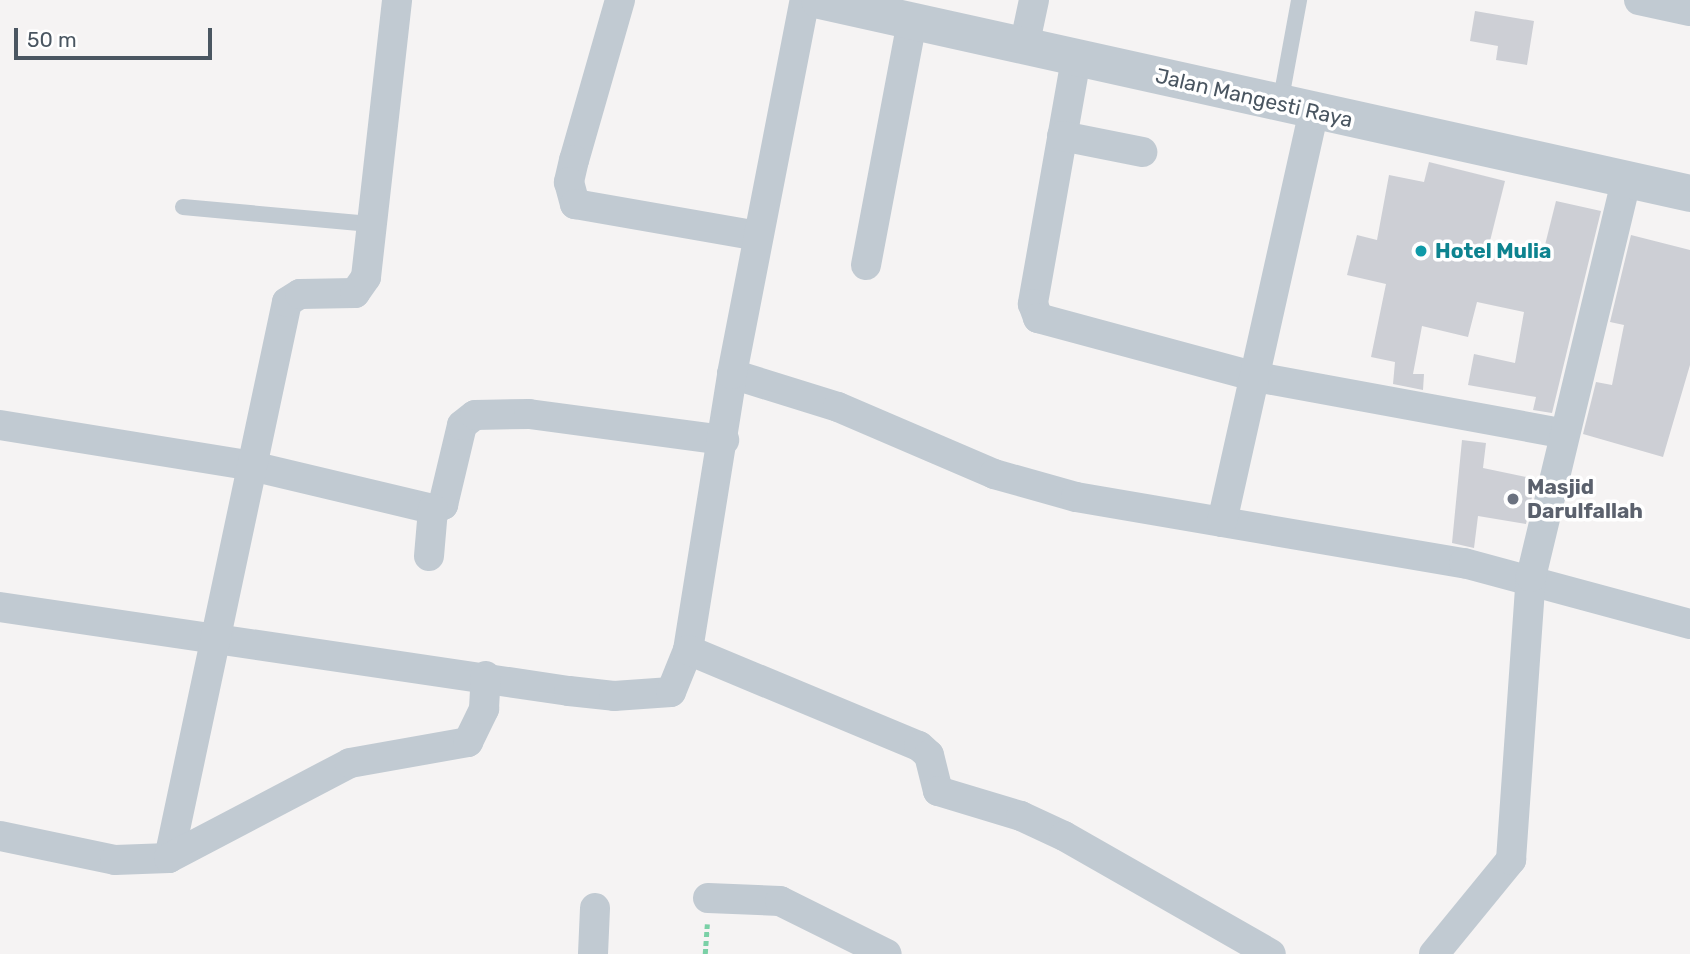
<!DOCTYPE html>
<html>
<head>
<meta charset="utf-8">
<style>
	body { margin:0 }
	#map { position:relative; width:1690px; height:954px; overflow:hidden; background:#f5f3f3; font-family:Rubik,sans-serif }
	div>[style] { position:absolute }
	.building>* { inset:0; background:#cdcfd5 }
	.path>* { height:4.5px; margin-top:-2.25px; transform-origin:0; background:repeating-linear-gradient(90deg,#7ad0a6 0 5px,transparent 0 8.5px) }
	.service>* { height:16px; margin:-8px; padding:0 8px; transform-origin:8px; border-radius:8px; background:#c1cad2 }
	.minor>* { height:30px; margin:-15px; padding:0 15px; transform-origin:15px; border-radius:15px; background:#c1cad2 }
	.tertiary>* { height:37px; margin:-18.5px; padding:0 18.5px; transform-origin:18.5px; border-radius:18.5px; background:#c1cad2 }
	.dots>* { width:19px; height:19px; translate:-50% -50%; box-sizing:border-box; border:4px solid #fff; border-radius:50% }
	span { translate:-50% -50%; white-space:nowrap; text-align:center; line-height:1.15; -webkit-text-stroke:7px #fff; paint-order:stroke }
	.street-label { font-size:21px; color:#4a5661 }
	.culture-label { font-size:21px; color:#0d838f; font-weight:700 }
	.left { translate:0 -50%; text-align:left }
	.worship-label { font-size:21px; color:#5b616d; font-weight:700 }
	.scale { position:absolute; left:14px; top:28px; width:198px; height:32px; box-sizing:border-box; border:4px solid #4a5661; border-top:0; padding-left:9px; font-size:21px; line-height:24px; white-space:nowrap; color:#4a5661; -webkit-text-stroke:5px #fff; paint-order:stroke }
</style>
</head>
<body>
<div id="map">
	<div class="building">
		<i style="clip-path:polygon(1475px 11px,1534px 21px,1527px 65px,1496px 60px,1498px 46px,1470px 41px)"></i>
		<i style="clip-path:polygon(1429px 162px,1505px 181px,1489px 245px,1542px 257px,1556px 201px,1601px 211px,1552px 413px,1533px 410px,1536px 397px,1468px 385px,1474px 354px,1515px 363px,1524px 312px,1477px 302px,1468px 337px,1422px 326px,1413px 374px,1424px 374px,1423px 390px,1393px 384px,1395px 362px,1371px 357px,1386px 284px,1347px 275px,1357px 235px,1377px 240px,1389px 175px,1424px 182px)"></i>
		<i style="clip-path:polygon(1631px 235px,1690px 250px,1690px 365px,1663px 457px,1583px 434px,1596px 382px,1612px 385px,1624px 325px,1610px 322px)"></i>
		<i style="clip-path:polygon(1462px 440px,1486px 443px,1483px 468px,1536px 479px,1526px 524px,1478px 516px,1474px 548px,1452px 543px)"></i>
	</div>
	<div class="path">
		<i style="left:705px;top:954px;width:30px;rotate:-86deg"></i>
	</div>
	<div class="service">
		<i style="left:1280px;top:104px;width:106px;rotate:-79.6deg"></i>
		<i style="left:183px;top:207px;width:188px;rotate:5.2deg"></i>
	</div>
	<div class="minor">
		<i style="left:620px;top:0;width:166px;rotate:106deg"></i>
		<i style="left:574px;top:160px;width:23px;rotate:103deg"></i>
		<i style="left:569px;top:182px;width:23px;rotate:75deg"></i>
		<i style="left:575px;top:204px;width:186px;rotate:9.9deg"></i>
		<i style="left:1639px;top:0;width:52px;rotate:12.2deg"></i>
		<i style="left:1024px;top:47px;width:48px;rotate:-78deg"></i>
		<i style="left:1076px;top:59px;width:249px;rotate:100deg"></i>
		<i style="left:1033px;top:304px;width:15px;rotate:70deg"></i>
		<i style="left:1038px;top:318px;width:226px;rotate:15.1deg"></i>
		<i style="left:1256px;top:377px;width:311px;rotate:10.4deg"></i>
		<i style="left:1062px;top:136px;width:82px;rotate:11.3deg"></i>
		<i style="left:866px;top:265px;width:248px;rotate:-79.3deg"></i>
		<i style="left:732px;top:374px;width:111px;rotate:17.3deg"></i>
		<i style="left:838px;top:407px;width:170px;rotate:23.2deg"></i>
		<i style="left:994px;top:474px;width:85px;rotate:15.7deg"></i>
		<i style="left:1076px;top:497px;width:394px;rotate:9.7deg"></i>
		<i style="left:1464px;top:563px;width:234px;rotate:15.1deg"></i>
		<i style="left:0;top:425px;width:255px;rotate:9.2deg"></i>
		<i style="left:252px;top:466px;width:186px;rotate:13.4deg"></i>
		<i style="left:433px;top:509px;width:11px;rotate:-22deg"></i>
		<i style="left:443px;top:505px;width:82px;rotate:-76.6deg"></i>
		<i style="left:462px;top:425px;width:16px;rotate:-38deg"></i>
		<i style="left:475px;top:415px;width:54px;rotate:-1.1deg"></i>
		<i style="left:529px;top:414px;width:197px;rotate:7.6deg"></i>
		<i style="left:1222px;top:522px;width:420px;rotate:-77.4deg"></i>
		<i style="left:429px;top:556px;width:47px;rotate:-85.1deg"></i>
		<i style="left:0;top:607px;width:575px;rotate:8.4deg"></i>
		<i style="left:569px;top:691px;width:45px;rotate:6.3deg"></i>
		<i style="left:614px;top:696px;width:57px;rotate:-4deg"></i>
		<i style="left:671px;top:692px;width:45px;rotate:-68deg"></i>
		<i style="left:688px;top:650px;width:279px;rotate:-80.9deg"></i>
		<i style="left:732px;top:374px;width:381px;rotate:-79deg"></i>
		<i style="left:688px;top:650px;width:250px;rotate:22.6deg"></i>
		<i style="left:919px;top:746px;width:13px;rotate:42deg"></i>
		<i style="left:929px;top:755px;width:37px;rotate:76deg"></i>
		<i style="left:938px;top:791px;width:87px;rotate:16.8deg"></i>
		<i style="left:1021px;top:816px;width:47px;rotate:24.9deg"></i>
		<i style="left:1064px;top:836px;width:238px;rotate:29.7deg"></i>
		<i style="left:0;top:836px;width:117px;rotate:11.8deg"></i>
		<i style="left:115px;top:860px;width:54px;rotate:-2.1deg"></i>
		<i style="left:169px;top:858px;width:568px;rotate:-78.02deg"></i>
		<i style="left:287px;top:302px;width:15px;rotate:-32deg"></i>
		<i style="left:300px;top:294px;width:55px;rotate:-1deg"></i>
		<i style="left:355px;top:293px;width:19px;rotate:-55deg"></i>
		<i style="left:366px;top:277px;width:279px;rotate:-83.6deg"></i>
		<i style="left:169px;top:858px;width:204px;rotate:-27.7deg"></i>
		<i style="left:350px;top:763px;width:120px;rotate:-10.1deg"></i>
		<i style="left:468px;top:742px;width:37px;rotate:-64deg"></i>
		<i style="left:484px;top:709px;width:33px;rotate:-87deg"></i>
		<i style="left:708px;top:898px;width:72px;rotate:2.4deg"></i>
		<i style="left:780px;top:901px;width:119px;rotate:26.4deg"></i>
		<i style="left:593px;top:954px;width:46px;rotate:-87.5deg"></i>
		<i style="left:1434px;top:954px;width:122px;rotate:-50.7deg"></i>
		<i style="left:1511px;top:860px;width:284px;rotate:-86deg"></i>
		<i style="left:1531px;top:577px;width:408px;rotate:-76.5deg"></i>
	</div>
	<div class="tertiary">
		<i style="left:819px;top:0;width:892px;rotate:12.49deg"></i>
	</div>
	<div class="dots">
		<i style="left:1421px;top:251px;background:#0f9aa8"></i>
		<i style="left:1513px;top:499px;background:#6b7280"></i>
	</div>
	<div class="street-label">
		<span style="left:1254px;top:98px;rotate:13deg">Jalan Mangesti Raya</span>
	</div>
	<div class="culture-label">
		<span class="left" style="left:1435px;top:251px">Hotel Mulia</span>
	</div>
	<div class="worship-label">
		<span class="left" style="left:1527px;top:499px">Masjid<br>Darulfallah</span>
	</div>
	<div class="scale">50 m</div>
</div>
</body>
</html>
